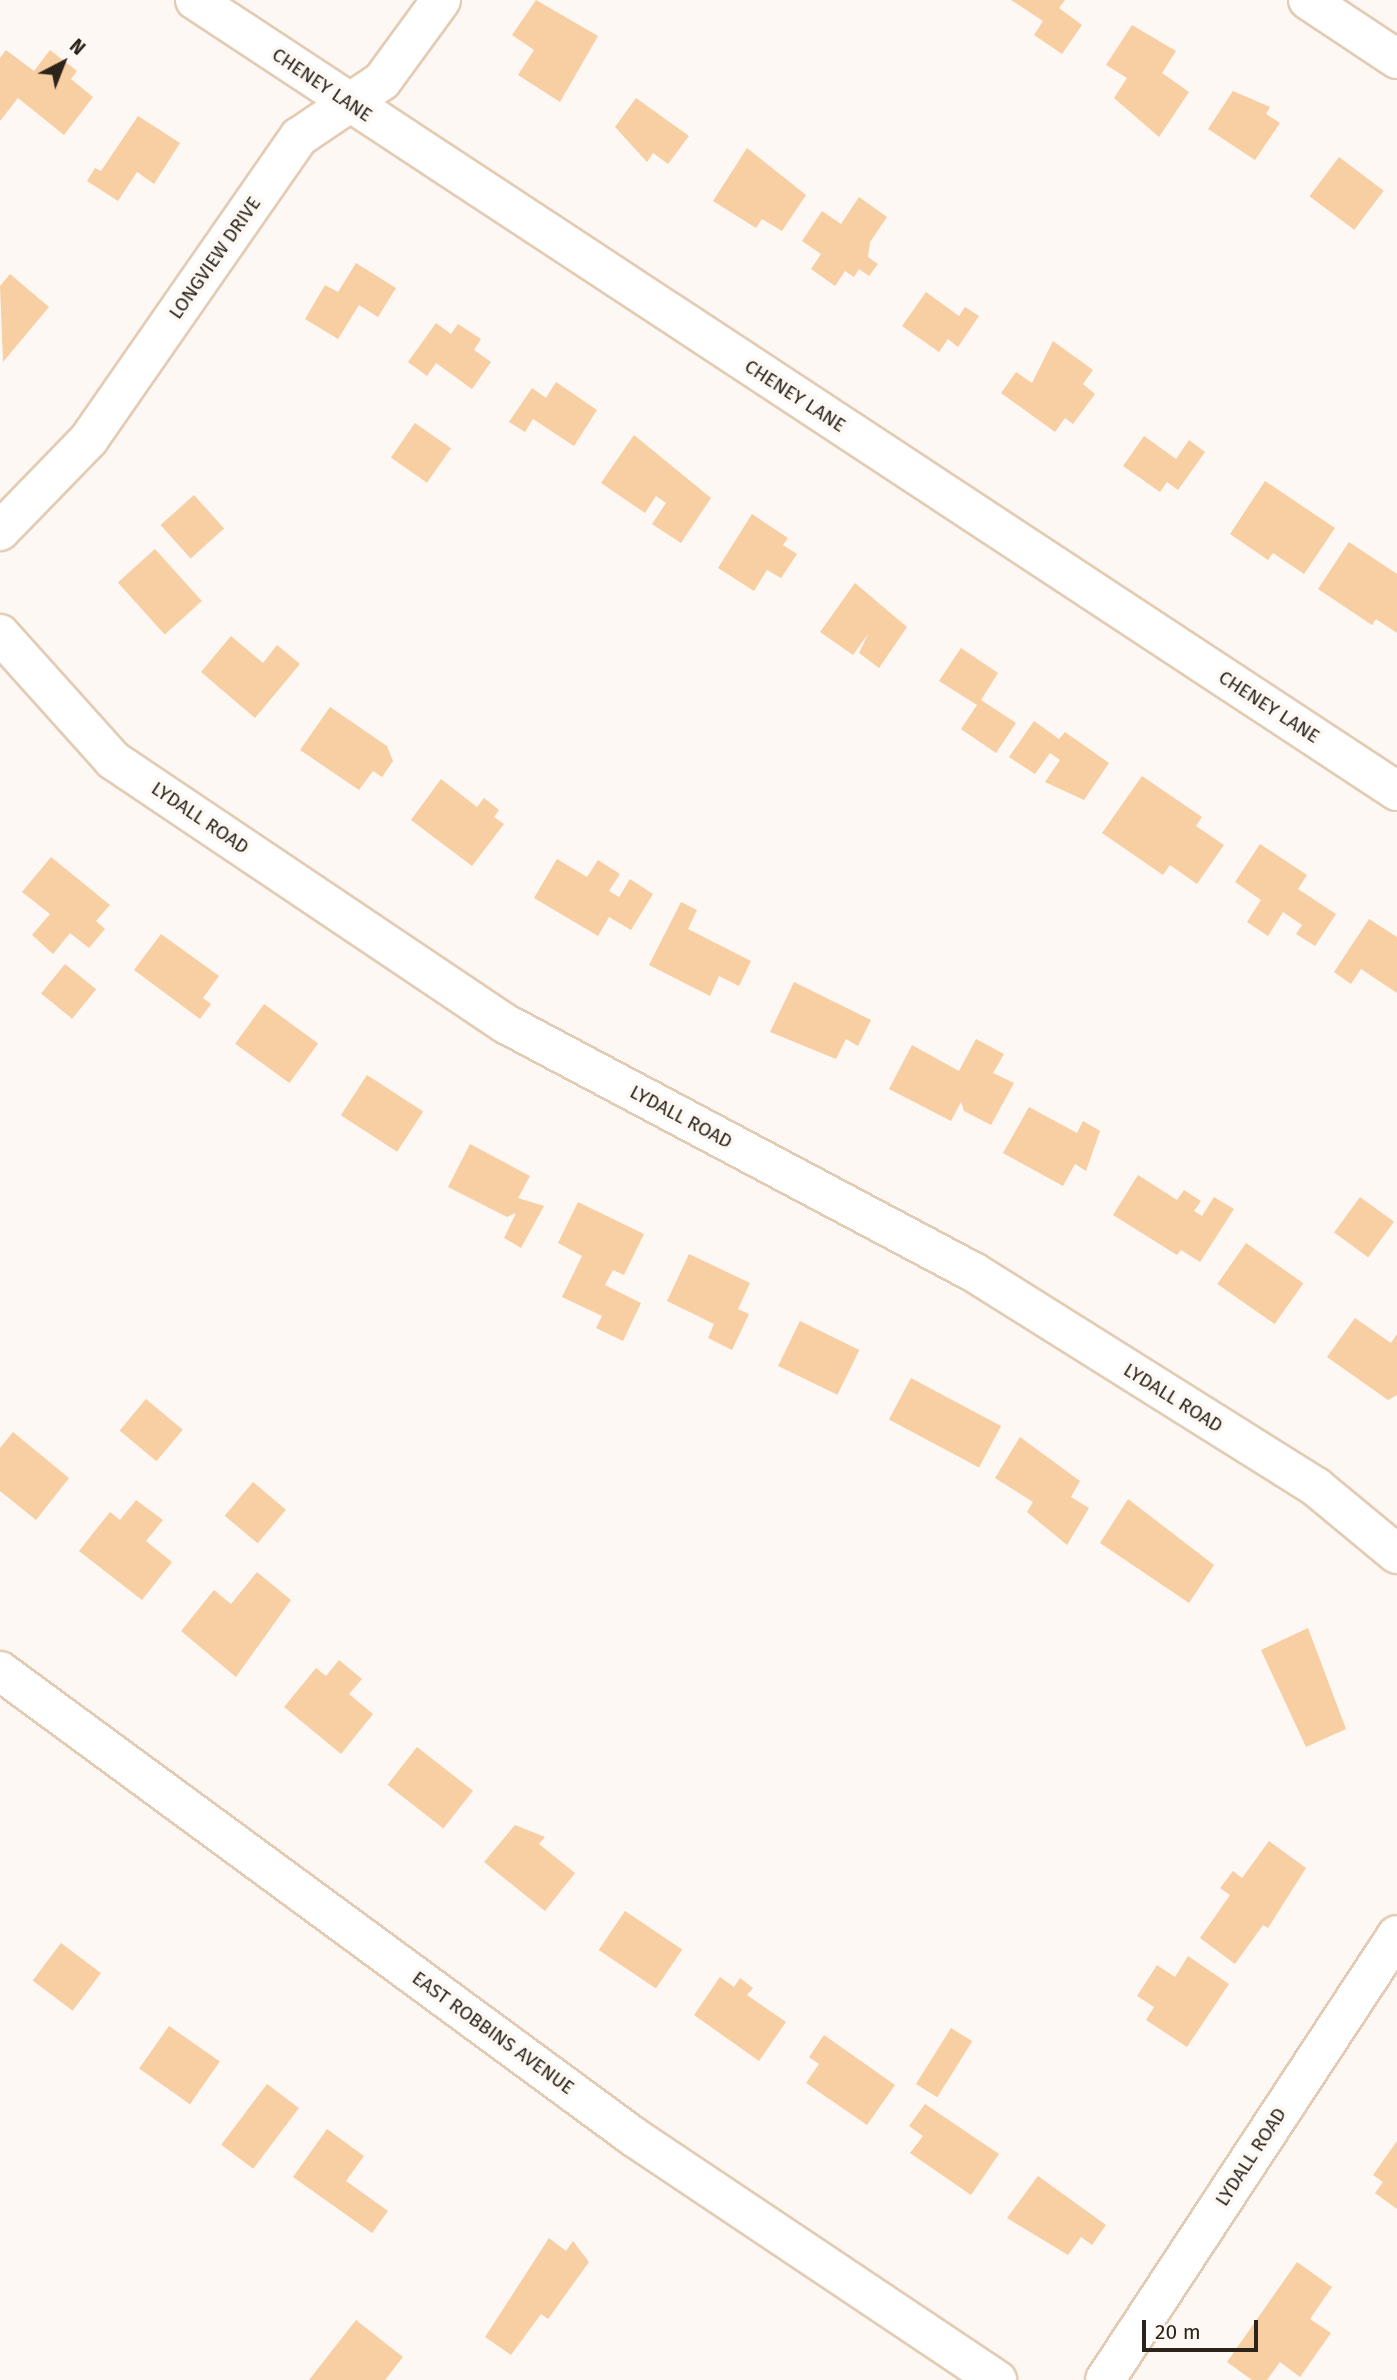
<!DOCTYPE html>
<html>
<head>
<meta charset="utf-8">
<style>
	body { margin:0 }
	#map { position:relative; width:1397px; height:2380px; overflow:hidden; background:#fdf8f3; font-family:"Fira Sans",sans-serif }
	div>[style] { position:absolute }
	.building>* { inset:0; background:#f8cea3; transform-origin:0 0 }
	.roads { filter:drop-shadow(2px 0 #e3ccb5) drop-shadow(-2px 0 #e3ccb5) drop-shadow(0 2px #e3ccb5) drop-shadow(0 -2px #e3ccb5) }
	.minor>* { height:38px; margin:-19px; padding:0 19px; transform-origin:19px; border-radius:19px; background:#fff }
	.secondary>* { height:38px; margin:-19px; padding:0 19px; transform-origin:19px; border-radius:19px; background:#fff }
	span { translate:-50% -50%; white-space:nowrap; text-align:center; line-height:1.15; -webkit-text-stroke:7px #fdf8f3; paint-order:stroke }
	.street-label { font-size:19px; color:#2c241b }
	.north { position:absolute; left:28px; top:28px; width:70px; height:70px; -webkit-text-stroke:5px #fdf8f3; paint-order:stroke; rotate:42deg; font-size:19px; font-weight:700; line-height:28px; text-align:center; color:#2c241b }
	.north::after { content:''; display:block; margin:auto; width:24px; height:32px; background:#2c241b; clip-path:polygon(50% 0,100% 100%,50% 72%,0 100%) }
	.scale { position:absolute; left:1142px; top:2320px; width:116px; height:32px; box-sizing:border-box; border:4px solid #2c241b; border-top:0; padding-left:9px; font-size:21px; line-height:24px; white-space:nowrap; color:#2c241b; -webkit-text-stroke:5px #fdf8f3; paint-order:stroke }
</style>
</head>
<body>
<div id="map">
	<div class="building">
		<i style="clip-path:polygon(536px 0,598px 36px,560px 102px,518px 75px,534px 50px,512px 35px)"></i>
		<i style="clip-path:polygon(1011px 0,1065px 0,1059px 8px,1082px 25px,1062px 54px,1034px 35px,1043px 21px)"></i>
		<i style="clip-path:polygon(1132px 25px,1176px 51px,1162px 73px,1189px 92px,1159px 137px,1114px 98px,1127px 78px,1106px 65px)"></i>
		<i style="clip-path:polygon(6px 50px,34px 71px,50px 50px,77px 71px,71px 79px,93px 97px,64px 135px,18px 98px,0 121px,0 58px)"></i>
		<i style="clip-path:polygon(1233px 91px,1270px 107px,1266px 114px,1280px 123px,1255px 160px,1208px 129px)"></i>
		<i style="clip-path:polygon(636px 98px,689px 136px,668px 164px,653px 153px,647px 162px,615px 127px)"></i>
		<i style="clip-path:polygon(138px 116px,180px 143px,154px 184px,137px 172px,118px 201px,87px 181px,95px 168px,101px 171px)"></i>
		<i style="clip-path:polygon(747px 148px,806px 195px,782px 231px,762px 219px,756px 228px,713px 201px)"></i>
		<i style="left:1339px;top:157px;width:56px;height:49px;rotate:37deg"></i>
		<i style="clip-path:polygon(859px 197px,887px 217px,870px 242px,868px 257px,878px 264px,869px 276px,859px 269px,854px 277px,845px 271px,835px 286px,811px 269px,821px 254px,802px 241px,822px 211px,841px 224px)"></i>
		<i style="clip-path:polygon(356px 263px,396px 288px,378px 317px,359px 305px,338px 339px,305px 319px,325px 285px,338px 292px)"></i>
		<i style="clip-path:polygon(10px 274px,49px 307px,3px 362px,0 286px)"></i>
		<i style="clip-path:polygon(926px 292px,959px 316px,965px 307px,979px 316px,958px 347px,948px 339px,939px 352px,902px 326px)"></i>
		<i style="clip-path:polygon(436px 323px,451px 334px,458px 324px,481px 339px,474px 350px,491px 362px,472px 389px,436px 363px,427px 376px,408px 362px)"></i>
		<i style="clip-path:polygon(1053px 341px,1093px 370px,1083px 384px,1095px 394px,1073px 424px,1065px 418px,1055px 432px,1001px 393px,1016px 372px,1032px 383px)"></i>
		<i style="clip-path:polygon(556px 382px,597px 410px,574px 446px,533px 419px,525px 432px,509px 422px,532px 388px,546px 398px)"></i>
		<i style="left:415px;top:423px;width:44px;height:42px;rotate:35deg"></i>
		<i style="clip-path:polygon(634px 435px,711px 498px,681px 543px,652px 524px,666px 503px,656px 496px,645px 513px,601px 483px)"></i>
		<i style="clip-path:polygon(1144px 436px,1176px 459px,1189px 440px,1205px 452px,1178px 490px,1167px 482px,1160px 492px,1123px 466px)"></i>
		<i style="clip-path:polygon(1265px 481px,1335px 528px,1304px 574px,1273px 553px,1268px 560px,1230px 534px)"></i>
		<i style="left:194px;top:495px;width:45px;height:45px;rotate:48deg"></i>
		<i style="clip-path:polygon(752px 514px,788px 538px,783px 545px,797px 554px,781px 578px,767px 570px,754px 591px,718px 568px)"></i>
		<i style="clip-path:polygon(1349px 542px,1397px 574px,1397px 633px,1376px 619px,1372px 625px,1318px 589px)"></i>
		<i style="left:155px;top:549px;width:70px;height:50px;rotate:48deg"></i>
		<i style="clip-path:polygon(855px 583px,907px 627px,879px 668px,859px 653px,868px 634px,853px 655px,820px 632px)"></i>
		<i style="clip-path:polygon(231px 636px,263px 663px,277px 645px,300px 664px,255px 718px,201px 672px)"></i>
		<i style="clip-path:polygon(961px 648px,998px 673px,981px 700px,1016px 723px,996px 753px,961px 729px,977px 705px,939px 681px)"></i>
		<i style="clip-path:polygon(330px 707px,387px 746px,393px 761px,382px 777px,373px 771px,359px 790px,300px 750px)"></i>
		<i style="clip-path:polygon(1034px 721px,1059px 739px,1065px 732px,1109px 763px,1084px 800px,1045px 782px,1060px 760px,1050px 753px,1035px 774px,1009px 757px)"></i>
		<i style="clip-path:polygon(1142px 776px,1202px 817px,1196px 826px,1224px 845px,1197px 884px,1170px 865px,1163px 875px,1102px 833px)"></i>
		<i style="clip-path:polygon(441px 779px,477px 807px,484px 798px,499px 810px,494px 817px,504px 824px,472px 866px,411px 820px)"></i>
		<i style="clip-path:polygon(1260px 844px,1307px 875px,1298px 889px,1336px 914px,1315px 946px,1296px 934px,1302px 925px,1283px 912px,1268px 936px,1247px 922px,1261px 900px,1235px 882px)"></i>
		<i style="clip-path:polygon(51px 857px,110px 905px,96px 921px,105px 929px,89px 948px,70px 933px,53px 954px,32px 935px,50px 914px,22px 892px)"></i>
		<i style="clip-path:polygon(557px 859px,587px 877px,598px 860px,620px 874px,609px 891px,619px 897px,630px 879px,653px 894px,631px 930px,609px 917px,598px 936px,534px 898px)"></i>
		<i style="clip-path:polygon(681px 902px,697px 910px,688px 929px,751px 961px,739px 986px,719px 976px,710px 996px,649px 965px)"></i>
		<i style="clip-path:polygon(1369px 919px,1397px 937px,1397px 993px,1361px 969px,1351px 984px,1334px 972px)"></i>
		<i style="clip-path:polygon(161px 934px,219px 976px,203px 998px,211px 1004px,200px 1019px,134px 970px)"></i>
		<i style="left:65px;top:964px;width:40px;height:38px;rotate:39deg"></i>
		<i style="clip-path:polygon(794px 982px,871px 1020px,858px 1046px,846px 1039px,836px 1059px,770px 1032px)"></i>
		<i style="left:264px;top:1004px;width:67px;height:49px;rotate:36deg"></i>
		<i style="clip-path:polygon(976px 1039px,1004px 1054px,993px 1073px,1014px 1083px,991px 1125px,964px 1111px,961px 1102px,951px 1121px,889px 1089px,912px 1045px,959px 1071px)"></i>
		<i style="left:367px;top:1075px;width:67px;height:48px;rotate:33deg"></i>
		<i style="clip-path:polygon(1029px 1107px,1077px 1133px,1083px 1121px,1100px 1131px,1086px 1171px,1075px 1164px,1063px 1186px,1003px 1153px)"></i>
		<i style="clip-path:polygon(470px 1144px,530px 1176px,518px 1198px,544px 1206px,521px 1248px,504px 1238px,516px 1213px,507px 1217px,448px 1187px)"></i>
		<i style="clip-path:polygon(1138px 1175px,1177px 1200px,1184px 1190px,1201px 1201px,1194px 1211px,1202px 1216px,1214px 1197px,1234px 1209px,1200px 1262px,1181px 1250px,1177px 1255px,1113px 1215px)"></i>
		<i style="left:1360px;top:1197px;width:42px;height:44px;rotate:36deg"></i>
		<i style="clip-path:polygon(578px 1202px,644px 1234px,624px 1275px,613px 1270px,605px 1285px,641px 1303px,623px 1341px,596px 1328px,602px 1316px,562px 1297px,582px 1256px,558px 1243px)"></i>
		<i style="left:1246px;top:1243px;width:70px;height:50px;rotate:35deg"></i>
		<i style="clip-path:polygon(689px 1254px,750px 1283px,738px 1309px,749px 1314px,732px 1350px,708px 1338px,714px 1324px,667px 1301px)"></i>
		<i style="clip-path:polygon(1355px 1318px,1391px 1343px,1397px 1334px,1397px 1395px,1388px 1400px,1327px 1357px)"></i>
		<i style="left:800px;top:1321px;width:66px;height:50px;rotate:26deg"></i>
		<i style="left:911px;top:1378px;width:102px;height:47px;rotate:28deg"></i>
		<i style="left:146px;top:1399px;width:48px;height:41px;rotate:40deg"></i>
		<i style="clip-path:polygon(13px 1432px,69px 1478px,36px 1520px,0 1491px,0 1448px)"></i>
		<i style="clip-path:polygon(1020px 1437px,1080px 1481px,1071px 1497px,1089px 1508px,1067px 1545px,1027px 1512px,1033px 1502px,995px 1478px)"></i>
		<i style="left:253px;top:1482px;width:43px;height:44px;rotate:40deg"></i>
		<i style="clip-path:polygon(1128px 1499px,1214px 1565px,1189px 1603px,1100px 1543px)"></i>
		<i style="clip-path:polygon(136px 1500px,163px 1520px,146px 1541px,172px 1562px,142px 1600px,79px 1551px,110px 1512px,120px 1520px)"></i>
		<i style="clip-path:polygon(257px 1572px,291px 1600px,236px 1677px,181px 1631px,214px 1590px,231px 1604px)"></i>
		<i style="clip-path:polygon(1308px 1628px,1346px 1729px,1306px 1747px,1261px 1650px)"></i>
		<i style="clip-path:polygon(339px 1660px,362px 1679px,349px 1694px,373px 1714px,341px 1754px,284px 1707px,316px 1668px,326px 1676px)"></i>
		<i style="left:417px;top:1747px;width:71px;height:48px;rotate:38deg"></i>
		<i style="clip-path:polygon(515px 1825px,545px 1837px,539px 1844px,575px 1873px,545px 1911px,484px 1862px)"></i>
		<i style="clip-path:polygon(1269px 1841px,1306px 1868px,1268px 1928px,1263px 1925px,1235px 1964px,1200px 1938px,1230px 1895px,1220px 1888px,1233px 1871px,1242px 1878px)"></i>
		<i style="left:625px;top:1911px;width:69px;height:47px;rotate:34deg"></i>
		<i style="left:61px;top:1943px;width:50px;height:47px;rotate:37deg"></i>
		<i style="clip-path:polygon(1188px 1956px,1229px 1984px,1187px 2047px,1146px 2020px,1154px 2007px,1137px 1996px,1157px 1965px,1175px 1977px)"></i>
		<i style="clip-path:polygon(720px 1977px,734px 1987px,740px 1978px,753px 1988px,747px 1995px,786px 2022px,759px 2061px,694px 2015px)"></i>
		<i style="left:169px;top:2026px;width:62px;height:52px;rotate:35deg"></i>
		<i style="left:951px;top:2028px;width:25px;height:66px;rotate:32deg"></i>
		<i style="clip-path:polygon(824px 2035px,895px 2085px,867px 2125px,806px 2083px,819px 2064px,809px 2057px)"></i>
		<i style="left:267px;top:2084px;width:40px;height:76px;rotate:37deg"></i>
		<i style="clip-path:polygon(925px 2104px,999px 2154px,971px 2195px,910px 2153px,923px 2136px,909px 2126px)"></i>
		<i style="clip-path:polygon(327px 2129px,364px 2156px,346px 2181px,388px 2211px,372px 2233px,293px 2177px)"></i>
		<i style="clip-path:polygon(1397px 2141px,1397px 2209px,1375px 2193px,1383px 2182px,1373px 2175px)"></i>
		<i style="clip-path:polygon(1038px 2176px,1106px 2225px,1092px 2245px,1081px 2237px,1068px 2255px,1007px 2218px)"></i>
		<i style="clip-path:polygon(549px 2238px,566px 2251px,573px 2241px,589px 2262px,548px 2319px,541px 2314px,511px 2355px,485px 2337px)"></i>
		<i style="clip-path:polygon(1297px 2262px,1332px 2287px,1310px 2319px,1331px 2333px,1300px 2377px,1280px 2362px,1267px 2380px,1252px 2380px,1227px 2362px)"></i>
		<i style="clip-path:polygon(356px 2320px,403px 2357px,385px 2380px,309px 2380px)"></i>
	</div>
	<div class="roads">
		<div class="minor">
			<i style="left:195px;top:0;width:1439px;rotate:33.35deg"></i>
			<i style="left:1308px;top:0;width:107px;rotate:33.5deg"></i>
			<i style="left:0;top:531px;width:128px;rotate:-45.9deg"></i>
			<i style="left:89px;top:439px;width:368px;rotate:-55.2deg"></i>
			<i style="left:299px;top:137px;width:100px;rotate:-34deg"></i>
			<i style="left:382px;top:81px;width:100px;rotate:-53.9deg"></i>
			<i style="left:0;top:634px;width:169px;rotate:48.1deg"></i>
			<i style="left:113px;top:760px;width:473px;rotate:33.9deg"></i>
			<i style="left:506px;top:1024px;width:531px;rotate:27.96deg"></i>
			<i style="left:975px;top:1273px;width:403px;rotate:32.1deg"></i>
			<i style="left:1316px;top:1487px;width:105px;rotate:39.6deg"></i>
			<i style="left:1105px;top:2380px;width:532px;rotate:-56.73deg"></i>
		</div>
		<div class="secondary">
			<i style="left:0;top:1671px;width:787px;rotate:36.32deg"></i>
			<i style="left:634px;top:2137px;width:437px;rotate:33.8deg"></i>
		</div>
	</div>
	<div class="street-label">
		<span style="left:322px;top:85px;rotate:34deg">CHENEY LANE</span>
		<span style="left:215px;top:258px;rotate:-55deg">LONGVIEW DRIVE</span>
		<span style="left:795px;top:396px;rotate:33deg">CHENEY LANE</span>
		<span style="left:1269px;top:707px;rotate:33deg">CHENEY LANE</span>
		<span style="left:200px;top:818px;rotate:34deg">LYDALL ROAD</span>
		<span style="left:681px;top:1117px;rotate:28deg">LYDALL ROAD</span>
		<span style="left:1173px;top:1398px;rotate:32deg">LYDALL ROAD</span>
		<span style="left:493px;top:2033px;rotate:36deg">EAST ROBBINS AVENUE</span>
		<span style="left:1251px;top:2157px;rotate:-57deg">LYDALL ROAD</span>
	</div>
	<div class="north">N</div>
	<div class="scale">20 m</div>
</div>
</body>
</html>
